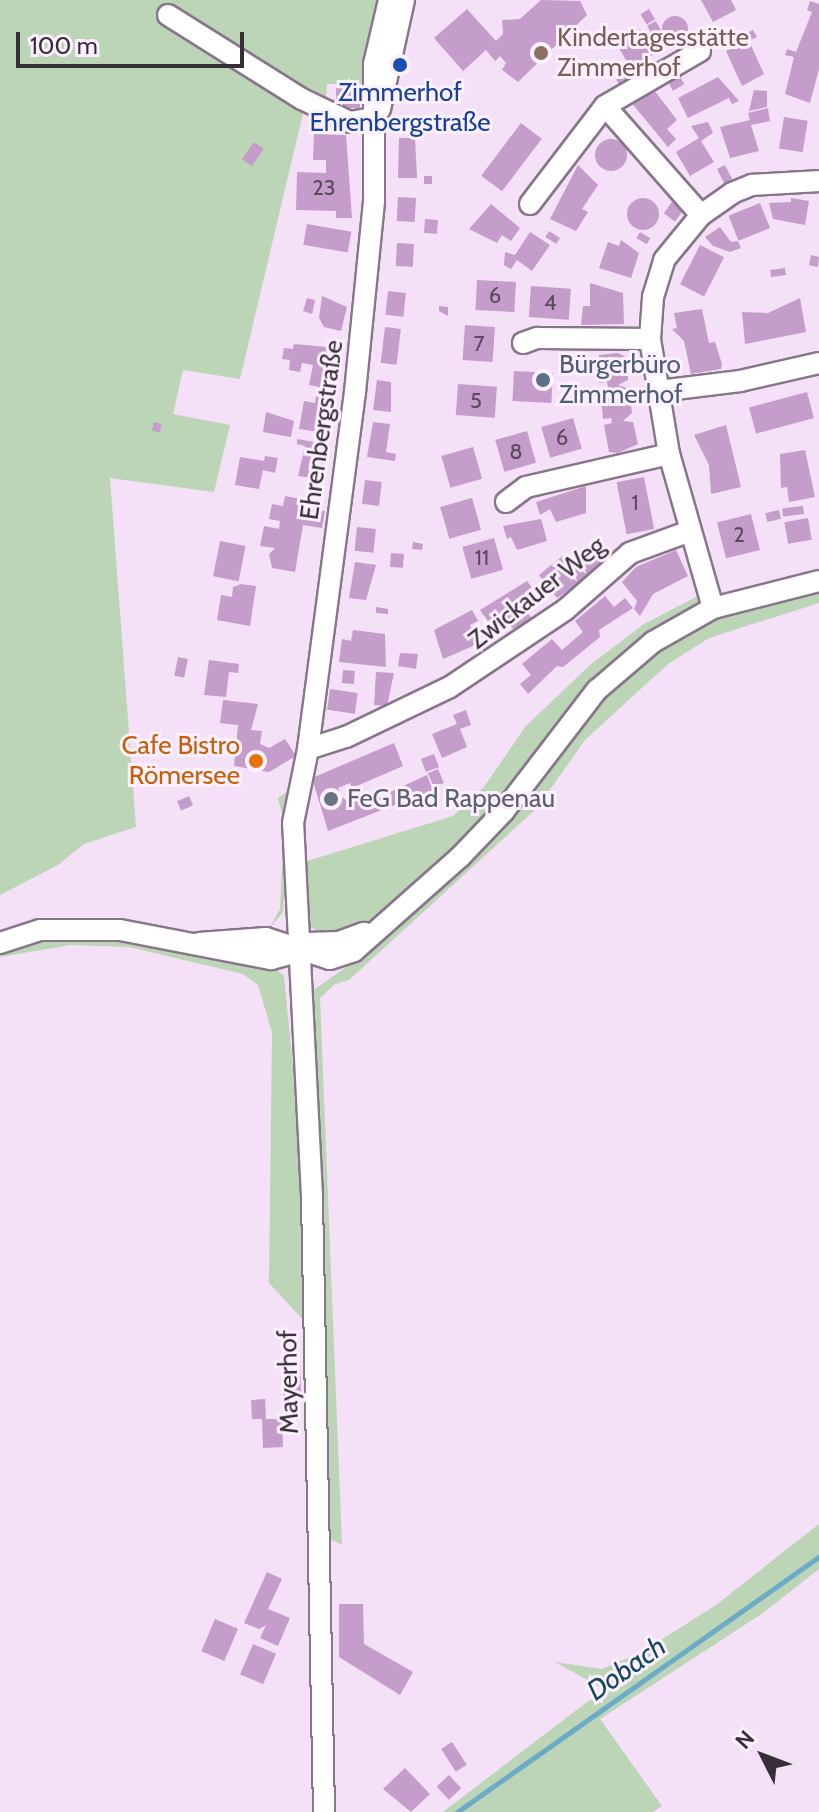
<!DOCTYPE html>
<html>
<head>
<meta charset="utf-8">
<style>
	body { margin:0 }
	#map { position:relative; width:819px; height:1812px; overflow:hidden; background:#f4e0f7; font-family:Cabin,sans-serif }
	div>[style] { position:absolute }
	.green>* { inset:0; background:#bcd5b6 }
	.stream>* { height:5px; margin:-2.5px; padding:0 2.5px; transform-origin:2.5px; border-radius:2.5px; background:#6babc7 }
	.building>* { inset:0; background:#c49dca; transform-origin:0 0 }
	.round { border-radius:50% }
	.roads { filter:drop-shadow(2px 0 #88768b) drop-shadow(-2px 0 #88768b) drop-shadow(0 2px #88768b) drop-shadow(0 -2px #88768b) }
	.minor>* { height:20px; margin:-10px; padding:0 10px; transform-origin:10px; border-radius:10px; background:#fff }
	.dots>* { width:22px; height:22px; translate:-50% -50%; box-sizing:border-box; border:4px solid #fcf0fe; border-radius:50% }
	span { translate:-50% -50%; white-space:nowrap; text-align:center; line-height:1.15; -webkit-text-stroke:6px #fcf0fe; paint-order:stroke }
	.number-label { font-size:22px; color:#5a4a5c }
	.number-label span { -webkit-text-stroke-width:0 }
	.education-label { font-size:26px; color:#785e54 }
	.left { translate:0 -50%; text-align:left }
	.transit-label { font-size:26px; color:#164399 }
	.service-label { font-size:26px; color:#4e5e75 }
	.street-label { font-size:26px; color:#372f38 }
	.food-label { font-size:26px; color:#c56008 }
	.right { translate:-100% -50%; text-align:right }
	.worship-label { font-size:26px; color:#5b616d }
	.water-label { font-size:28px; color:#14495e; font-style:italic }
	.north { position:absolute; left:723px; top:1716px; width:80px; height:80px; -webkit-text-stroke:6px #fcf0fe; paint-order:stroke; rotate:312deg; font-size:22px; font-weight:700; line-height:32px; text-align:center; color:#372f38 }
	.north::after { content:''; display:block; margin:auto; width:28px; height:36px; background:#372f38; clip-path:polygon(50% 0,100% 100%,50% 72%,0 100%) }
	.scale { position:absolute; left:16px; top:32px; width:228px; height:36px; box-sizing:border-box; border:4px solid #372f38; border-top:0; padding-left:10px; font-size:24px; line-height:28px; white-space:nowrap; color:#372f38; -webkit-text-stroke:6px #fcf0fe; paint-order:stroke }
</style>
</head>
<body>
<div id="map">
	<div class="green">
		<i style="clip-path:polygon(0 0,380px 0,365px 48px,364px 84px,327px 84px,326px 97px,309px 88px,240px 379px,183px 370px,173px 414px,230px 425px,214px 492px,110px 478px,136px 827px,84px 844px,58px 865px,0 895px)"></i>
		<i style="clip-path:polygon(819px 589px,819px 603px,709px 638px,668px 664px,585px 740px,537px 808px,349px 980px,335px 984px,320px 998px,342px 1545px,328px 1538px,311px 1001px,315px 989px,373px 948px,507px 825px,573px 734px,619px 680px,652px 653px,726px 614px)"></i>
		<i style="clip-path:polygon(700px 595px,698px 608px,573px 705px,492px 816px,383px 914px,351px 932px,323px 935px,308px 925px,304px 862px,453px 816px,484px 787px,525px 727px,590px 665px,644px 624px)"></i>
		<i style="clip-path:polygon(287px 792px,292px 793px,283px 912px,269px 929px,280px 909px,284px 823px,278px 798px)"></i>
		<i style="clip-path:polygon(92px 934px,272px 966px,284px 976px,299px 1127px,306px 1323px,269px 1283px,272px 1032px,258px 985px,243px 974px,129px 947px,71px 945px,0 957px,0 947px,23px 941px)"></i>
		<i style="clip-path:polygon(819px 1524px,819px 1569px,763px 1613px,600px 1719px,662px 1806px,653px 1812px,443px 1812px,604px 1689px,555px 1662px,602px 1669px,642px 1652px,716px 1605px)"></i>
	</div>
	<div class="stream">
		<i style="left:457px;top:1812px;width:443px;rotate:-35.2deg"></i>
	</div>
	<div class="building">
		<i style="clip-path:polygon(541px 0,580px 1px,587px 15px,518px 82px,502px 70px,506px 63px,500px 56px,495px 61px,486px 50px,463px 71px,434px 38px,467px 9px,496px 41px,503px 34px,502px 20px,520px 19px)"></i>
		<i style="clip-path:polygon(701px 0,731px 0,736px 10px,713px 22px)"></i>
		<i style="clip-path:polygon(810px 1px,819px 4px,819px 69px,810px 103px,785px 94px,794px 57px,785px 55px,787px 49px,796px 52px,812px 12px,807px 10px)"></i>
		<i style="left:649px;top:9px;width:12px;height:10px;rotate:59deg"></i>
		<i class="round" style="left:662px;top:16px;width:26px;height:26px"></i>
		<i style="left:656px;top:21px;width:16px;height:10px;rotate:63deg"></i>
		<i style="left:640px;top:29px;width:29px;height:28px;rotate:59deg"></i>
		<i style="clip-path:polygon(753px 30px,757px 37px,749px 41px,764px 74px,742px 86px,726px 51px,738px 46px,734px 39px)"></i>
		<i style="left:629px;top:68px;width:13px;height:17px;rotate:58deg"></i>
		<i style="left:678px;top:73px;width:13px;height:13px;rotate:61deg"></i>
		<i style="clip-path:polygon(718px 77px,739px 101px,732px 104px,729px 98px,688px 118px,678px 98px)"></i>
		<i style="left:336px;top:88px;width:24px;height:20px"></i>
		<i style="clip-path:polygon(654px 90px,677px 120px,667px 129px,676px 139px,668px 147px,630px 101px)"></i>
		<i style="clip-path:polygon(754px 90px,767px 91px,767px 107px,749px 111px)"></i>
		<i style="clip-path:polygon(768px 108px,770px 121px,751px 125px,759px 151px,730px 158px,720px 127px,750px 120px,748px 113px)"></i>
		<i style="left:784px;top:117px;width:24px;height:32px;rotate:9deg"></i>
		<i style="clip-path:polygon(708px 122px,713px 133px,701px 141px,714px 162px,690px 176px,676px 152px,699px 138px,691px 126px)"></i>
		<i style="left:521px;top:123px;width:26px;height:66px;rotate:37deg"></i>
		<i style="clip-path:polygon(314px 134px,346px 135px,352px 218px,336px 218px,336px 211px,296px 210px,297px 172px,326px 173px,326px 160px,313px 160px)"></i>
		<i style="clip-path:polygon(399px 138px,415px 138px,417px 178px,398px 178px)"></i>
		<i class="round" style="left:595px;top:139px;width:32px;height:32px"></i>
		<i style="left:254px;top:142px;width:12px;height:21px;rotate:35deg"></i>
		<i style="clip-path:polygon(578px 165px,598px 185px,582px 209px,588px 212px,576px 231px,550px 219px)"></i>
		<i style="left:725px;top:165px;width:16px;height:9px;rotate:63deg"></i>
		<i style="left:424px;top:176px;width:8px;height:8px"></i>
		<i style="left:398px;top:197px;width:18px;height:24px;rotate:3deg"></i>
		<i class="round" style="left:627px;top:198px;width:32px;height:32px"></i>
		<i style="clip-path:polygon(791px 198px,809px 201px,805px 225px,773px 219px,769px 203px,791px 202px)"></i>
		<i style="left:672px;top:202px;width:14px;height:14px;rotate:36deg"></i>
		<i style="left:760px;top:203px;width:27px;height:34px;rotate:68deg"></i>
		<i style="clip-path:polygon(491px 204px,520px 228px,511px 241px,502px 235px,497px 243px,469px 229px)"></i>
		<i style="left:425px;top:219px;width:13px;height:14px;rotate:4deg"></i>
		<i style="left:307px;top:224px;width:45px;height:21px;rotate:10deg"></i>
		<i style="clip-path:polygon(720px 227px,731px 242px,738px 241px,741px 248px,730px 252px,713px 246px,705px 237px)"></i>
		<i style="left:549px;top:231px;width:13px;height:7px;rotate:32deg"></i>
		<i style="clip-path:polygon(530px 232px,550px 245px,532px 271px,517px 260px,511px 269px,504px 265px,505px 252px,515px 255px)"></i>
		<i style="left:640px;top:232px;width:12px;height:7px;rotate:31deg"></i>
		<i style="clip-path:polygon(621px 240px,639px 253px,631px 278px,599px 268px,608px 242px,619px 246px)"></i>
		<i style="left:397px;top:243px;width:17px;height:23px;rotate:3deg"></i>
		<i style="left:700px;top:245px;width:27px;height:44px;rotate:27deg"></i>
		<i style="clip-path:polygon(811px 255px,819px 257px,818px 267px,809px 265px)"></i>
		<i style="left:785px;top:268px;width:7px;height:15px;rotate:82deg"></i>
		<i style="left:477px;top:280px;width:39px;height:30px;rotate:3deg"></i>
		<i style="clip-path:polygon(590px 283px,623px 293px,624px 324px,581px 325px,583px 306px,590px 306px)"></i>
		<i style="left:531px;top:286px;width:40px;height:31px;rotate:4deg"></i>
		<i style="left:388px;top:291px;width:18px;height:24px;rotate:6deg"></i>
		<i style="clip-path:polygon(322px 296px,347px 307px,341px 331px,324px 327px,319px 318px)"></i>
		<i style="clip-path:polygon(307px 298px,315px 300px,312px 314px,303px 311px)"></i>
		<i style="clip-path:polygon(800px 298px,806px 332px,745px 344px,742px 312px,768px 313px)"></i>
		<i style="clip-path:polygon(439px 306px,448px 307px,448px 316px,439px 311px)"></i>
		<i style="clip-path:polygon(702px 309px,709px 343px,715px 342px,722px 364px,721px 369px,691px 374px,684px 341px,672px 329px,677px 328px,674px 313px)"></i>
		<i style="left:465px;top:325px;width:30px;height:35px;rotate:4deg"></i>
		<i style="left:385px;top:327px;width:16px;height:36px;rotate:7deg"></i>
		<i style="clip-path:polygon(294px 344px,337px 348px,329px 389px,309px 385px,313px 365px,302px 363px,300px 372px,289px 370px,290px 360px,282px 359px,284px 348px,293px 349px)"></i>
		<i style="clip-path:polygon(618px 353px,628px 358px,628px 380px,618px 385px,629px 389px,632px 413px,623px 421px,633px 422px,638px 444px,618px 453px,609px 452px,604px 425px,612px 423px,611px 418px,603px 419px,600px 389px,608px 388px,607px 382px,599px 383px,599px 355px)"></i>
		<i style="left:514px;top:371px;width:39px;height:30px;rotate:3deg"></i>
		<i style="clip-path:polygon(377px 380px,391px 382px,391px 412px,373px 410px)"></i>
		<i style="left:458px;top:384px;width:39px;height:31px;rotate:4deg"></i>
		<i style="left:807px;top:392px;width:27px;height:60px;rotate:75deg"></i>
		<i style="clip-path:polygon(316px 396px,332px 398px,326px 433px,299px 429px,304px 401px,315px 403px)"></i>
		<i style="clip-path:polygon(266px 412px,294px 421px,291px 437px,263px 432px)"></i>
		<i style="left:573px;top:418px;width:32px;height:33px;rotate:74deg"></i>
		<i style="left:154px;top:422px;width:8px;height:9px;rotate:14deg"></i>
		<i style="clip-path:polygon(373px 422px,390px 424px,386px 452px,396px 454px,395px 461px,367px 457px)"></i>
		<i style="clip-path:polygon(726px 425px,741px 487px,711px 494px,709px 465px,694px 435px)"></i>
		<i style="left:527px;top:431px;width:33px;height:33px;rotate:74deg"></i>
		<i style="clip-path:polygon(297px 439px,326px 444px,322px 479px,298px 476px,305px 446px,297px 444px)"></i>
		<i style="left:473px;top:447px;width:33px;height:33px;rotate:74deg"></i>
		<i style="clip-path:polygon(805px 450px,815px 497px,789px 502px,787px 487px,781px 488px,780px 454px)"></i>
		<i style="clip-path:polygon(265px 456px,278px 458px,275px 473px,263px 470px,259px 489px,235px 485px,240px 457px,264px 461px)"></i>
		<i style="left:644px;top:477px;width:53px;height:28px;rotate:79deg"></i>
		<i style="left:365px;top:480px;width:17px;height:24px;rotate:7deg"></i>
		<i style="clip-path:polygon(586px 486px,586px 513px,556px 522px,550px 509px,540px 515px,536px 502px)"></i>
		<i style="clip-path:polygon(285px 496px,311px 501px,310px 509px,325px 511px,322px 528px,303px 525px,295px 572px,272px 568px,269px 554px,275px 548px,260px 546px,264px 526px,279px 529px,280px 521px,269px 519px,272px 504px,283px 506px)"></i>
		<i style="left:472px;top:498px;width:33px;height:33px;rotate:74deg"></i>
		<i style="left:803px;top:506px;width:8px;height:21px;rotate:83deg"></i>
		<i style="left:779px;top:510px;width:9px;height:14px;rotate:77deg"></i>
		<i style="left:751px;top:514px;width:37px;height:35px;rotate:76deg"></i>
		<i style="left:808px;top:518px;width:22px;height:24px;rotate:80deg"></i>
		<i style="clip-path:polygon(541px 519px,547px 541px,517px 550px,511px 537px,507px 539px,503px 526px)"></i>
		<i style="left:357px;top:527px;width:19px;height:24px;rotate:6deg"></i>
		<i style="left:494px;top:538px;width:33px;height:33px;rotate:74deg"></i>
		<i style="left:220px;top:541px;width:26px;height:36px;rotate:11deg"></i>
		<i style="clip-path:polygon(413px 542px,423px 544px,422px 550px,412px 549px)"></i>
		<i style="clip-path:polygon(589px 545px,602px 562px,599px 570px,557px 598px,539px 575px,565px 554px,573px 563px)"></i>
		<i style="clip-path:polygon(676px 550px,688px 576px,653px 594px,640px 616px,634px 609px,637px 601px,622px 582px,636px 567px)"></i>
		<i style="left:391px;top:553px;width:13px;height:14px;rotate:4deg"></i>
		<i style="clip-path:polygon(355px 562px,376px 565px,366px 600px,349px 598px)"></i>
		<i style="clip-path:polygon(527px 581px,539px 597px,524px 608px,531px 617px,528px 624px,513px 629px,507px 621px,495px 631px,480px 610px)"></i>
		<i style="clip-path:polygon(241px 584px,256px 586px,250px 626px,217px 620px,221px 595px,232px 597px,233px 587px)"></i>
		<i style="clip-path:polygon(605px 596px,614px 607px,625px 598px,633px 608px,599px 630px,600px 637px,563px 667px,557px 666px,528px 694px,520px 684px,531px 675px,522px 664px,552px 639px,562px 650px,583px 632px,575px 621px)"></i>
		<i style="clip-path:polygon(376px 607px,388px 609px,388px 614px,376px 613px)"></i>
		<i style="clip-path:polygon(472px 610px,478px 621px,470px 625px,480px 643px,443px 659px,434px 630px)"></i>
		<i style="clip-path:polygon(353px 630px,385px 634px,386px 667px,339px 662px,342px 639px,351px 641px)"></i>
		<i style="clip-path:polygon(400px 653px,418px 654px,416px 669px,398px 666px)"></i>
		<i style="left:178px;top:657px;width:10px;height:19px;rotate:11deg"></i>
		<i style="clip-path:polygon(209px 660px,239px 664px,238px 673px,229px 672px,226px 697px,204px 695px)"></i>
		<i style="left:343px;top:670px;width:12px;height:13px;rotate:5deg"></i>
		<i style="clip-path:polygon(376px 672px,394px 673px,387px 706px,374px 705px)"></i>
		<i style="left:330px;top:689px;width:28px;height:21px;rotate:8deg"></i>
		<i style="clip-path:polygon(223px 700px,258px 704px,251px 730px,262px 731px,260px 744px,269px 748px,285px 739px,296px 756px,269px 772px,234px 766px,238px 725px,220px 723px)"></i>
		<i style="clip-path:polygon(466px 710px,471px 725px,460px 729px,467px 747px,442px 758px,432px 734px,457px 724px,453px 715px)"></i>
		<i style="clip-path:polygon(394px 743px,403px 766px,352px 788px,350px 783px,338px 788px,341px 797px,349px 802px,368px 794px,371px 801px,427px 775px,433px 790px,328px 831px,312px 778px)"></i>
		<i style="left:434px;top:754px;width:14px;height:14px;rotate:69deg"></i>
		<i style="left:438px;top:769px;width:15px;height:11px;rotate:67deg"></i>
		<i style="left:189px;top:796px;width:10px;height:13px;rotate:66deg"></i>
		<i style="left:300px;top:1364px;width:32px;height:18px;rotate:88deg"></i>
		<i style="clip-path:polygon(265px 1399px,266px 1419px,282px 1419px,283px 1447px,263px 1448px,262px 1419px,252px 1419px,251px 1400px)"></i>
		<i style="clip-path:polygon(267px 1572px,282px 1579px,268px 1609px,290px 1618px,278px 1646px,260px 1638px,266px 1625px,259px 1629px,244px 1623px)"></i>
		<i style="clip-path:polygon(339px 1604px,363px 1604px,364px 1644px,413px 1672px,400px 1695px,339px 1657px)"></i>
		<i style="left:215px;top:1619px;width:25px;height:35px;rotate:23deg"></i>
		<i style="left:253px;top:1644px;width:25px;height:33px;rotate:23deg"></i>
		<i style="left:452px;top:1742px;width:27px;height:13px;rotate:57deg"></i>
		<i style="clip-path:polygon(405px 1768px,430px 1794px,411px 1812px,383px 1789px)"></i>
		<i style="left:449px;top:1775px;width:18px;height:17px;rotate:47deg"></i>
	</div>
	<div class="roads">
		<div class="minor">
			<i style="left:168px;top:15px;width:158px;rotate:32.1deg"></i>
			<i style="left:302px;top:99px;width:53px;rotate:25.6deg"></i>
			<i style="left:350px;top:122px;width:27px;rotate:-10deg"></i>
			<i style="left:605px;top:106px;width:145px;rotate:48.6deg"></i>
			<i style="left:380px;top:109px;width:112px;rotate:-77.6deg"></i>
			<i style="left:530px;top:204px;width:123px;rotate:-52.6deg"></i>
			<i style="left:605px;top:106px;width:110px;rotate:-30.1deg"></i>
			<i style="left:523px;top:343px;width:15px;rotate:-20deg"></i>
			<i style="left:537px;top:338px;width:113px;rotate:0.5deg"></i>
			<i style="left:659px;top:391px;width:82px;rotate:-7deg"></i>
			<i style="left:740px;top:381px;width:81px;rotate:-12.8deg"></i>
			<i style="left:506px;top:502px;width:25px;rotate:-37deg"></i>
			<i style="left:526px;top:487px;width:147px;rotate:-13deg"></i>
			<i style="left:713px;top:608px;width:160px;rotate:-105.9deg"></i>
			<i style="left:669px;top:454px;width:117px;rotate:-99.4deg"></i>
			<i style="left:650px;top:339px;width:42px;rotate:-85.9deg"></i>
			<i style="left:653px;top:297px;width:39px;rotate:-73deg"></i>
			<i style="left:664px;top:260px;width:58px;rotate:-50.6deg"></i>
			<i style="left:701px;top:215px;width:38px;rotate:-35deg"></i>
			<i style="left:732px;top:193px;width:22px;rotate:-22deg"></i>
			<i style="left:752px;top:185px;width:67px;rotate:-3.4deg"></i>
			<i style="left:308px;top:749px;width:40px;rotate:-18deg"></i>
			<i style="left:346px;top:737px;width:115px;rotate:-25.7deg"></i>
			<i style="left:450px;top:687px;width:138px;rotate:-33.8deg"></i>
			<i style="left:565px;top:610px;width:86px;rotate:-41.2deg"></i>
			<i style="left:630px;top:553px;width:64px;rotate:-20.1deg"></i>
			<i style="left:0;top:943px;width:42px;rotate:-18deg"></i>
			<i style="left:40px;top:930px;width:80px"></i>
			<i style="left:120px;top:930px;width:154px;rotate:10.9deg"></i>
			<i style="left:271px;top:959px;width:28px;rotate:-15deg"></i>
			<i style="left:298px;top:952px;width:13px;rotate:-45deg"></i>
			<i style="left:307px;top:943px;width:32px;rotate:-2deg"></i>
			<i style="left:339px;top:942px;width:27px;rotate:-20deg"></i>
			<i style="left:199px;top:943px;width:67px;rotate:-4.3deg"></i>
			<i style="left:266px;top:938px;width:67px;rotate:18.2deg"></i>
			<i style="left:330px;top:959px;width:25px;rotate:-18deg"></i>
			<i style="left:354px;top:951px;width:142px;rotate:-41.6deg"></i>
			<i style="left:460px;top:857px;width:64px;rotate:-46.3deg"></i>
			<i style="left:504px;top:811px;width:153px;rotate:-52.5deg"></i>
			<i style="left:597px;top:690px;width:74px;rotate:-40.6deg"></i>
			<i style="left:653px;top:642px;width:69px;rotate:-29.5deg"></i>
			<i style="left:713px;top:608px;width:109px;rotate:-14.3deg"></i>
			<i style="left:324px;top:1812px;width:616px;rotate:-91.12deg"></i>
			<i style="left:312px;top:1196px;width:373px;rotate:-92.9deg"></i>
			<i style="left:293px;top:823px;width:76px;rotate:-78.5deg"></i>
			<i style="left:308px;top:749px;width:360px;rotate:-82.5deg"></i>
			<i style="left:355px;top:392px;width:193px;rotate:-84.3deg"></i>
			<i style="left:374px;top:200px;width:136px;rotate:-90deg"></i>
			<i style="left:374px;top:64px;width:66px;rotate:-76.8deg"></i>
		</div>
	</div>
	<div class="dots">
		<i style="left:541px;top:53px;background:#8d6e63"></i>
		<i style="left:400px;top:65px;background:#1a4fb4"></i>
		<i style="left:543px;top:380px;background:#5c6f8a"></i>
		<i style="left:256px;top:761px;background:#e8710a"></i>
		<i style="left:331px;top:799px;background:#6b7280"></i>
	</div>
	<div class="number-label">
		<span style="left:324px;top:188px">23</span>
		<span style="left:495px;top:296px">6</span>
		<span style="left:550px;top:303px">4</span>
		<span style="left:479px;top:344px">7</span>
		<span style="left:476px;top:401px">5</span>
		<span style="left:562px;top:438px">6</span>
		<span style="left:516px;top:452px">8</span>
		<span style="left:635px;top:503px">1</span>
		<span style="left:739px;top:535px">2</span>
		<span style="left:482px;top:558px">11</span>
	</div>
	<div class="education-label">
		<span class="left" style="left:557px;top:53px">Kindertagesstätte<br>Zimmerhof</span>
	</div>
	<div class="transit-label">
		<span style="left:400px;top:108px">Zimmerhof<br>Ehrenbergstraße</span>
	</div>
	<div class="service-label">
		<span class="left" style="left:559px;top:380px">Bürgerbüro<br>Zimmerhof</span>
	</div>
	<div class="street-label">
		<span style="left:322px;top:430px;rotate:-82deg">Ehrenbergstraße</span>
		<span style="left:537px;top:593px;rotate:-38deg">Zwickauer Weg</span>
		<span style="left:289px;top:1382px;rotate:-91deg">Mayerhof</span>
	</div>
	<div class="food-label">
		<span class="right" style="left:240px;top:761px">Cafe Bistro<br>Römersee</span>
	</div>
	<div class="worship-label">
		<span class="left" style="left:347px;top:799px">FeG Bad Rappenau</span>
	</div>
	<div class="water-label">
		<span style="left:626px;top:1668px;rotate:-35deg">Dobach</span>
	</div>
	<div class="north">N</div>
	<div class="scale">100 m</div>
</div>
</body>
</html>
